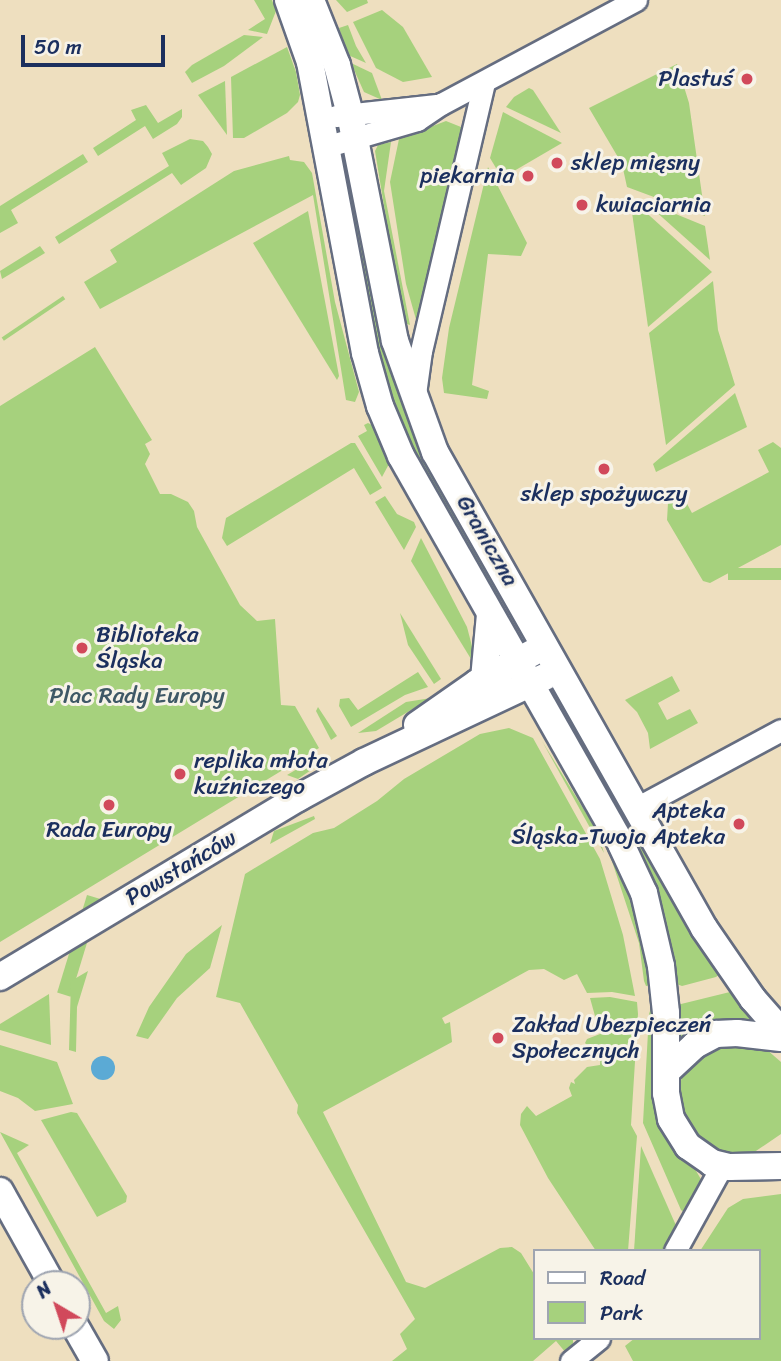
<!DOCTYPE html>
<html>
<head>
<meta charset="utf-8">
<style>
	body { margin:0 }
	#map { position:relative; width:781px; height:1361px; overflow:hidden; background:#eedfbf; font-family:Sriracha,sans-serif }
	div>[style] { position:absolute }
	.green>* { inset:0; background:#a6d17d; transform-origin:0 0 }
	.water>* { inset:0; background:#5baad5 }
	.round { border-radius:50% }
	.roads { filter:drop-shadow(2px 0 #656d80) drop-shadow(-2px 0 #656d80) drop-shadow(0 2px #656d80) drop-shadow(0 -2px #656d80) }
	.minor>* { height:21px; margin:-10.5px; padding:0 10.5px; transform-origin:10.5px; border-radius:10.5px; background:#fff }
	.tertiary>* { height:26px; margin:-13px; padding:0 13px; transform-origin:13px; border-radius:13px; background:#fff }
	.dots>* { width:19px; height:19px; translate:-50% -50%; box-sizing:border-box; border:4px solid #f7f3e8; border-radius:50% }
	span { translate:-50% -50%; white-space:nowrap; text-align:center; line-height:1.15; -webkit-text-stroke:6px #f7f3e8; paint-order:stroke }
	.poi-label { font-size:23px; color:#1b2f5e }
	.right { translate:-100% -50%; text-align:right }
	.left { translate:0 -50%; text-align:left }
	.street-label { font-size:23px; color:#1b2f5e }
	.park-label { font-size:23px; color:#3e5866 }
	.legend { position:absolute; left:533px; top:1249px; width:228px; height:91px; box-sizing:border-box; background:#f7f3e8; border:2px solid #9fa5b1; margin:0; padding:9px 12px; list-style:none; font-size:21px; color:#1b2f5e }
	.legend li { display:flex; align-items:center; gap:14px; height:35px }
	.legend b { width:35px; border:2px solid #9fa5b1 }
	.north { position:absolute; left:21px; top:1270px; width:70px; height:70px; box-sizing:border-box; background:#f7f3e8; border:2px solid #9fa5b1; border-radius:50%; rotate:321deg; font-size:19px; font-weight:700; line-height:28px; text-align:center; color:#1b2f5e }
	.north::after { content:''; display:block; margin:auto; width:24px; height:32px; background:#d1495b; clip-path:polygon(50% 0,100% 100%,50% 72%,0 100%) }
	.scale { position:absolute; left:21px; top:35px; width:144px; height:32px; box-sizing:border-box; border:4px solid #1b2f5e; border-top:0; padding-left:9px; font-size:21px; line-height:24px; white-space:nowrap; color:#1b2f5e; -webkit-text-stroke:5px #f7f3e8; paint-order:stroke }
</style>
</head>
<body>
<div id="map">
	<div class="green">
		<i style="clip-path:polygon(254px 0,272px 0,276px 11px,267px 34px,248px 30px,265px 19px)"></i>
		<i style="clip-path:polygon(336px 0,367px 0,368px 3px,347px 12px)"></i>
		<i style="clip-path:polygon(382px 10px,403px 27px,432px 77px,403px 82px,376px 68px,353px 22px)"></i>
		<i style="clip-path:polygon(348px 25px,356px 46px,366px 63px,348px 55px,339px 28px)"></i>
		<i style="clip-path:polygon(244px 35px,263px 37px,224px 66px,192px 83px,185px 72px,192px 65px)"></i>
		<i style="clip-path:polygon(287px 47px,296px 72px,300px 95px,298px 102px,287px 113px,244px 138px,233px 138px,231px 77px)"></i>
		<i style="clip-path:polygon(351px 63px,372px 73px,382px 100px,364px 92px)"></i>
		<i style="clip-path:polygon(677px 64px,689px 103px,705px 216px,627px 187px,622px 164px,589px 108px)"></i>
		<i style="clip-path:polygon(225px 81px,227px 135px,198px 95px)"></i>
		<i style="clip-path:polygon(529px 88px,533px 90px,561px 133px,506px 107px,514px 97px)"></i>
		<i style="clip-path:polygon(146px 105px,158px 123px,182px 109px,182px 117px,177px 124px,153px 139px,145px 126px,98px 156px,93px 148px,136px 120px,131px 110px)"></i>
		<i style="clip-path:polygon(503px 112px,562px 143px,502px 178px,490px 158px)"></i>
		<i style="clip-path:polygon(446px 121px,466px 129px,417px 323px,406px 284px,390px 182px,399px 139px)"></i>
		<i style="clip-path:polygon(190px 139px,203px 141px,208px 147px,212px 154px,206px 168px,181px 185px,172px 173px,59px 244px,55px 237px,169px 166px,162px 153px)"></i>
		<i style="clip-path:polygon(391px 142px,384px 191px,410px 325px,407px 324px,396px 279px,375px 151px,378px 145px)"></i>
		<i style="clip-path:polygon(345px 150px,364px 245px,506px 596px,496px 602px,412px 453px,380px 369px,355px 263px,358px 240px,343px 152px)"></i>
		<i style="clip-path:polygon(83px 154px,88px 162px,11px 210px,18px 223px,0 233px,0 206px)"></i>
		<i style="clip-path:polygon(289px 156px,290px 160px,304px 162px,312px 173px,335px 302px,359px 392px,355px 402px,346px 400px,313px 195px,100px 309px,84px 282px,117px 262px,110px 250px,234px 171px)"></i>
		<i style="clip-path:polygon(488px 167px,527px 243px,521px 256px,488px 254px,472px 385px,489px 391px,487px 399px,444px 393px,442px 378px,449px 328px)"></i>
		<i style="clip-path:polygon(630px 198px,712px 272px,648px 327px)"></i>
		<i style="clip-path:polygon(644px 201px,705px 226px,710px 260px)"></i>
		<i style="clip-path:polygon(308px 211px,339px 376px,337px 380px,253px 243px)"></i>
		<i style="clip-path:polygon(40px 246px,45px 253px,2px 279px,0 271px)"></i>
		<i style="clip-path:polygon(713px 281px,718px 330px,735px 385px,666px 445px,649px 333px)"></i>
		<i style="left:63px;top:296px;width:4px;height:74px;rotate:56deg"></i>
		<i style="clip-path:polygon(95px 347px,152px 440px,145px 444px,150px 454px,145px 464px,160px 494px,171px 494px,188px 502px,194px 511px,197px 527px,240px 605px,257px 621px,275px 619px,281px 705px,295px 706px,319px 748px,0 942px,0 406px)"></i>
		<i style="clip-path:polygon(735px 393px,747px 427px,656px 472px,653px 464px)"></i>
		<i style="clip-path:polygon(368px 423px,378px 428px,395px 466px,389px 464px,382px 477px,358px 436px,367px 431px,364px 425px)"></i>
		<i style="clip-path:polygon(773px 442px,781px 448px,781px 545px,710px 583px,703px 581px,667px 520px,668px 503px,680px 491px,692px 513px,769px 472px,758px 450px)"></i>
		<i style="clip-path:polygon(351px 443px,355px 443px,382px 488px,370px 495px,354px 468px,227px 546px,222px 538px,226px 518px)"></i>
		<i style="clip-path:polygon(385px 496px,397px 514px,414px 522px,416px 527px,404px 550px,375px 502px)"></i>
		<i style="clip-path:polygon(421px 538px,467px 627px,473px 650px,471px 659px,411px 561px)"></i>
		<i style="left:781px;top:568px;width:12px;height:53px;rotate:90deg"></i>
		<i style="clip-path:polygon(400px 613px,441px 679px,434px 684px,408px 645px)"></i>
		<i style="clip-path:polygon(418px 672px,428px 687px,405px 695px,351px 727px,339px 706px,340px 699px,349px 698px,358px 710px)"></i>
		<i style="clip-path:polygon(672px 676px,680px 691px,658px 703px,667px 720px,690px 709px,698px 723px,650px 749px,648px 733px,637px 712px,625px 700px)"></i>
		<i style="clip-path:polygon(431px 698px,376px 731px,358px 733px,406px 702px)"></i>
		<i style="clip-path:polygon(318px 707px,337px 736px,331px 740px,316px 711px)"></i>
		<i style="clip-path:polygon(573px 724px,668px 893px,721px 973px,716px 977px,682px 986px,674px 983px,568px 728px)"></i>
		<i style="clip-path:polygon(509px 728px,533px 738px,600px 859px,623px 935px,635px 996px,612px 992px,587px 993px,577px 974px,564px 980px,544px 969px,529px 970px,442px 1018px,445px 1024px,450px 1022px,452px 1042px,323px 1112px,406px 1282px,425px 1288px,500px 1248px,512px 1247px,521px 1253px,534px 1274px,534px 1338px,573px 1338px,573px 1343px,566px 1353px,556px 1341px,533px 1361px,392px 1361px,407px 1349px,400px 1334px,415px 1319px,297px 1113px,298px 1105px,240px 1003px,216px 997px,245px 874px,313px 833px,334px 828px,377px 801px,404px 779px,480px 734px)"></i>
		<i style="clip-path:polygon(542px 741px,597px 831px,604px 853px)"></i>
		<i style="clip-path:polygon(319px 756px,314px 768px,298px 779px,287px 775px)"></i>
		<i style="clip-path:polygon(314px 816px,315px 819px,270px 844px,274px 831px)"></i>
		<i style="clip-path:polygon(603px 834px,628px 879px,653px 985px,646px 986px,644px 981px,639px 943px)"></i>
		<i style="left:87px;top:895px;width:14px;height:102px;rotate:17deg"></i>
		<i style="clip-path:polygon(222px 925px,210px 968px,177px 998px,148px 1039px,136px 1036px,149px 1007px,186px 954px)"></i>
		<i style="clip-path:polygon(88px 971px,77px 1007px,76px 1052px,69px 1050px,71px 981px)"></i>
		<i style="clip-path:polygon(734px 991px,761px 1025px,678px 1048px,677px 1005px)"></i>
		<i style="clip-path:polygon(49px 994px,51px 1045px,0 1030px,0 1024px)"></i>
		<i style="clip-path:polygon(610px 997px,637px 1002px,638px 1014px,631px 1125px,637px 1136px,628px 1251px,596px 1251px,548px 1178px,520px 1125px,521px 1114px,527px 1106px,536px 1116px,572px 1096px,569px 1088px,571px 1082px,575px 1084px,574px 1080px,587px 1067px,600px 1065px,601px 1045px,589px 1047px,585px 1043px,587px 1039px,600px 1034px,590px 998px)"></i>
		<i style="clip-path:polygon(655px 1007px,692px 1164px,702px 1181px,688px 1215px,681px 1210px,643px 1123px,649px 1014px,651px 1008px)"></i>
		<i style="clip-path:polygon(716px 1043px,766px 1049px,781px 1062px,781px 1134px,753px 1153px,737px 1156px,706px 1148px,681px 1117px,679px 1086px,686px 1067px)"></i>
		<i style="clip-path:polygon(0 1045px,57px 1062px,73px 1104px,35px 1111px,18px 1098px,0 1091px)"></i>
		<i style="clip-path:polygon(71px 1112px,77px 1113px,127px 1196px,126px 1202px,97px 1217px,41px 1120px)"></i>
		<i style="clip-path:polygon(0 1132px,29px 1145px,17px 1153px,106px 1313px,118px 1306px,121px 1320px,114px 1329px,104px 1321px)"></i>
		<i style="clip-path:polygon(641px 1146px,678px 1230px,665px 1251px,634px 1251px)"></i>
		<i style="clip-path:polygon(781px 1194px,781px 1361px,633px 1361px,625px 1346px,635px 1338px,758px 1338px,758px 1251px,700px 1251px,728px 1208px,743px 1199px)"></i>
	</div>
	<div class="water">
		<i class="round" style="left:91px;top:1056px;width:24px;height:24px"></i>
	</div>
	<div class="roads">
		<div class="minor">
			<i style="left:336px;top:116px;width:101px;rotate:-6.3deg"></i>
			<i style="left:328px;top:146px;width:93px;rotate:-16.3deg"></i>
			<i style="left:417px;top:120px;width:29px;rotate:-34deg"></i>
			<i style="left:441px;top:104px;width:221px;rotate:-28.1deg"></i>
			<i style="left:415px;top:394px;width:43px;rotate:-82.1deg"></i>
			<i style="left:421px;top:351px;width:276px;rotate:-76.8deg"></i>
			<i style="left:638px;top:807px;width:162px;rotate:-28.3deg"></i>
			<i style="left:675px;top:1251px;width:97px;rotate:-61.1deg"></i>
			<i style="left:571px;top:1361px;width:36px;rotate:-39deg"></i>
		</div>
		<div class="tertiary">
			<i style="left:288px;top:0;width:66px;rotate:70.5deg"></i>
			<i style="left:310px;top:62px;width:296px;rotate:79.3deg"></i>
			<i style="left:365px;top:353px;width:55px;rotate:74.2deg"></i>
			<i style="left:380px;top:406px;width:54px;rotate:67.2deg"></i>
			<i style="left:401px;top:456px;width:446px;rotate:60.4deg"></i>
			<i style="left:621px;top:844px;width:54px;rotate:64.9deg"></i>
			<i style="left:644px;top:893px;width:75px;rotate:76.9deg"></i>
			<i style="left:661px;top:966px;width:47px;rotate:83.9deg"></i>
			<i style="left:666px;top:1013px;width:80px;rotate:90deg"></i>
			<i style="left:666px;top:1093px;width:26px;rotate:79deg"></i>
			<i style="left:671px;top:1119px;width:32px;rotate:58deg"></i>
			<i style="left:688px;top:1146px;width:29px;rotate:35deg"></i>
			<i style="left:712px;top:1163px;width:18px;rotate:13deg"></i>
			<i style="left:730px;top:1167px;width:51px;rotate:-1.1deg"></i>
			<i style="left:311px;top:0;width:70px;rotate:68.2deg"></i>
			<i style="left:337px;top:65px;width:51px;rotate:75.1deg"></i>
			<i style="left:350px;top:114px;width:231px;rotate:78.8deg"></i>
			<i style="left:395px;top:341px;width:118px;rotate:70.2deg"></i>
			<i style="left:435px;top:452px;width:547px;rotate:60.53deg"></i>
			<i style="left:704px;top:928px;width:86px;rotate:55.4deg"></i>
			<i style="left:753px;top:999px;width:43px;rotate:48.8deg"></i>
			<i style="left:484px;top:679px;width:65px;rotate:-84.7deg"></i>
			<i style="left:417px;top:725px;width:73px;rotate:-35deg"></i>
			<i style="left:477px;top:683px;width:63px;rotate:-28.6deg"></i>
			<i style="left:0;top:977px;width:348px;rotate:-31deg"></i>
			<i style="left:298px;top:798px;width:75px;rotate:-28.6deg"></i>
			<i style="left:364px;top:762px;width:200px;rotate:-25.2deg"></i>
			<i style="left:666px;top:1072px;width:40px;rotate:-43deg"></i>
			<i style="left:695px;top:1045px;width:24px;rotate:-28deg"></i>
			<i style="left:716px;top:1034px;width:21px;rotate:-3deg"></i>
			<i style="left:737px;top:1033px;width:44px;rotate:6.5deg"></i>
			<i style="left:0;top:1191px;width:107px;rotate:60.8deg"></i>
			<i style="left:75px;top:1326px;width:40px;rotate:60.3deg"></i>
		</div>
	</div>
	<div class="dots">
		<i style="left:747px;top:79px;background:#d1495b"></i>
		<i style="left:557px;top:163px;background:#d1495b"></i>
		<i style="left:528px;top:176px;background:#d1495b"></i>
		<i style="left:582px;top:205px;background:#d1495b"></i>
		<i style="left:604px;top:469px;background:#d1495b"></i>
		<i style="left:82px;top:648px;background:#d1495b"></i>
		<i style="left:180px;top:774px;background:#d1495b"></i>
		<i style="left:109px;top:805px;background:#d1495b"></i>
		<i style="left:739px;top:824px;background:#d1495b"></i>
		<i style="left:498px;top:1038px;background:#d1495b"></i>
	</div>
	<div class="poi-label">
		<span class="right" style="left:733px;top:79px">Plastuś</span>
		<span class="left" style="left:571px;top:163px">sklep mięsny</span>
		<span class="right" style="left:514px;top:176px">piekarnia</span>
		<span class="left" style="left:596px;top:205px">kwiaciarnia</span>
		<span style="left:604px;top:494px">sklep spożywczy</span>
		<span class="left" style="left:96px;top:648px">Biblioteka<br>Śląska</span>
		<span class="left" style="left:194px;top:774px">replika młota<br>kuźniczego</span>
		<span class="right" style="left:725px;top:824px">Apteka<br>Śląska-Twoja Apteka</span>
		<span style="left:109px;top:830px">Rada Europy</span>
		<span class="left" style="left:512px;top:1038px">Zakład Ubezpieczeń<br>Społecznych</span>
	</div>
	<div class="street-label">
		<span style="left:487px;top:541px;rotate:60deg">Graniczna</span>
		<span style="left:181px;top:868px;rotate:-31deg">Powstańców</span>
	</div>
	<div class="park-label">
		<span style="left:137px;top:696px">Plac Rady Europy</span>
	</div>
	<ul class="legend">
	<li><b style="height:9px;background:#fff"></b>Road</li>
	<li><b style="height:19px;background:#a6d17d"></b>Park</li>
	</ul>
	<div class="north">N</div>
	<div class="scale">50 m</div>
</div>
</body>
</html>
